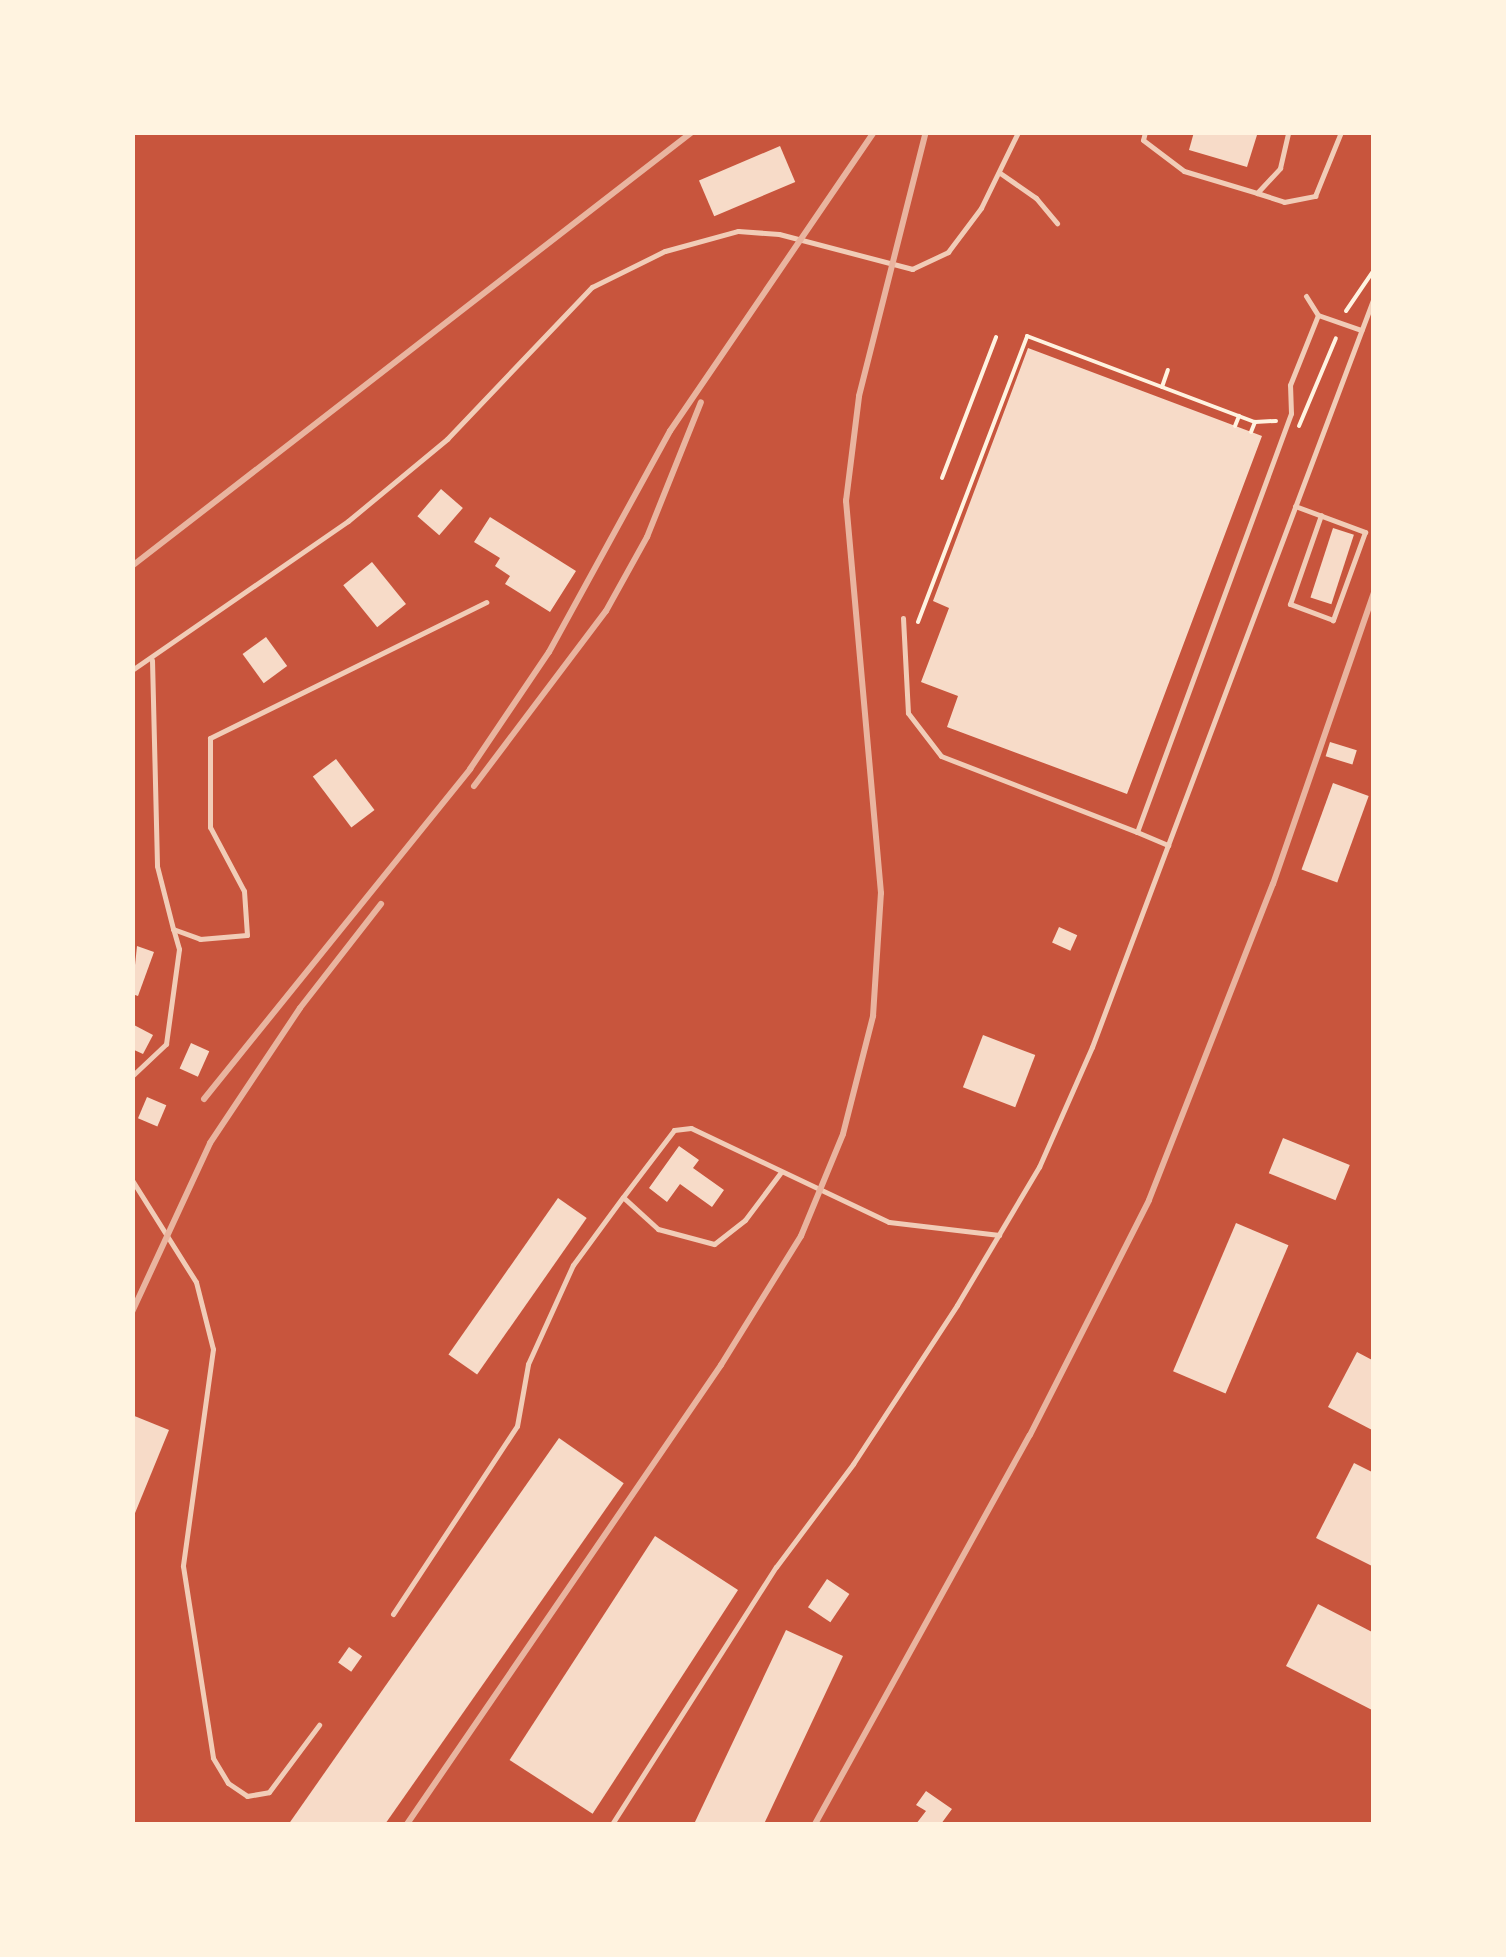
<!DOCTYPE html>
<html>
<head>
<meta charset="utf-8">
<style>
	body { margin:0 }
	#map { position:relative; width:1506px; height:1957px; overflow:hidden; background:#c8553d; font-family:"PT Sans",sans-serif }
	div>[style] { position:absolute }
	.building>* { inset:0; background:#f7dbc8; transform-origin:0 0 }
	.path>* { height:4px; margin:-2px; padding:0 2px; transform-origin:2px; border-radius:2px; background:#fff3e0 }
	.service>* { height:5px; margin:-2.5px; padding:0 2.5px; transform-origin:2.5px; border-radius:2.5px; background:#f1ccb7 }
	.rail>* { height:6px; margin:-3px; padding:0 3px; transform-origin:3px; border-radius:3px; background:#e9b49f }
	span { translate:-50% -50%; white-space:nowrap; text-align:center; line-height:1.15; -webkit-text-stroke:10px #fff3e0; paint-order:stroke }
	.frame { position:absolute; inset:0; border:135px solid #fff3e0; pointer-events:none }
</style>
</head>
<body>
<div id="map">
	<div class="building">
		<i style="clip-path:polygon(1194px 132px,1257px 135px,1247px 167px,1189px 150px)"></i>
		<i style="left:780px;top:146px;width:39px;height:88px;rotate:67deg"></i>
		<i style="clip-path:polygon(1028px 348px,1262px 436px,1127px 794px,947px 727px,958px 696px,921px 682px,949px 608px,933px 601px)"></i>
		<i style="left:441px;top:489px;width:29px;height:36px;rotate:41deg"></i>
		<i style="clip-path:polygon(490px 517px,576px 571px,550px 612px,505px 584px,510px 576px,495px 566px,500px 558px,474px 542px)"></i>
		<i style="left:1333px;top:528px;width:22px;height:73px;rotate:18deg"></i>
		<i style="left:372px;top:562px;width:54px;height:37px;rotate:51deg"></i>
		<i style="left:266px;top:637px;width:36px;height:29px;rotate:54deg"></i>
		<i style="left:1330px;top:742px;width:28px;height:15px;rotate:17deg"></i>
		<i style="left:336px;top:759px;width:64px;height:29px;rotate:53deg"></i>
		<i style="left:1333px;top:783px;width:38px;height:92px;rotate:20deg"></i>
		<i style="left:1059px;top:927px;width:20px;height:17px;rotate:24deg"></i>
		<i style="clip-path:polygon(137px 946px,154px 952px,138px 996px,132px 994px)"></i>
		<i style="clip-path:polygon(134px 1025px,153px 1035px,143px 1054px,132px 1049px)"></i>
		<i style="left:983px;top:1035px;width:56px;height:56px;rotate:21deg"></i>
		<i style="left:191px;top:1043px;width:20px;height:28px;rotate:24deg"></i>
		<i style="left:147px;top:1097px;width:21px;height:23px;rotate:23deg"></i>
		<i style="left:1283px;top:1138px;width:72px;height:38px;rotate:22deg"></i>
		<i style="clip-path:polygon(679px 1146px,699px 1160px,693px 1168px,724px 1190px,712px 1207px,680px 1184px,667px 1202px,649px 1188px)"></i>
		<i style="left:558px;top:1198px;width:35px;height:191px;rotate:35deg"></i>
		<i style="left:1236px;top:1223px;width:57px;height:161px;rotate:23deg"></i>
		<i style="clip-path:polygon(1357px 1352px,1374px 1361px,1374px 1431px,1328px 1407px)"></i>
		<i style="clip-path:polygon(132px 1415px,169px 1430px,133px 1518px,132px 1518px)"></i>
		<i style="left:559px;top:1438px;width:79px;height:470px;rotate:35deg"></i>
		<i style="clip-path:polygon(1354px 1463px,1374px 1473px,1374px 1567px,1316px 1538px)"></i>
		<i style="left:655px;top:1536px;width:99px;height:267px;rotate:33deg"></i>
		<i style="left:827px;top:1579px;width:27px;height:34px;rotate:34deg"></i>
		<i style="clip-path:polygon(1318px 1604px,1374px 1633px,1374px 1711px,1286px 1666px)"></i>
		<i style="clip-path:polygon(786px 1630px,843px 1656px,764px 1824px,694px 1824px)"></i>
		<i style="left:349px;top:1647px;width:16px;height:19px;rotate:35deg"></i>
		<i style="clip-path:polygon(926px 1791px,952px 1809px,941px 1824px,916px 1824px,926px 1811px,916px 1805px)"></i>
	</div>
	<div class="path">
		<i style="left:1346px;top:311px;width:50px;rotate:-55.7deg"></i>
		<i style="left:1162px;top:387px;width:18px;rotate:-71deg"></i>
		<i style="left:1235px;top:426px;width:11px;rotate:-68deg"></i>
		<i style="left:1299px;top:426px;width:95px;rotate:-67.2deg"></i>
		<i style="left:1251px;top:432px;width:11px;rotate:-68deg"></i>
		<i style="left:942px;top:478px;width:151px;rotate:-69deg"></i>
		<i style="left:918px;top:622px;width:306px;rotate:-69.1deg"></i>
		<i style="left:1027px;top:336px;width:244px;rotate:20.7deg"></i>
		<i style="left:1255px;top:422px;width:21px;rotate:-3deg"></i>
	</div>
	<div class="service">
		<i style="left:1145px;top:132px;width:8px;rotate:104deg"></i>
		<i style="left:1143px;top:140px;width:51px;rotate:37.1deg"></i>
		<i style="left:1184px;top:171px;width:76px;rotate:16.8deg"></i>
		<i style="left:1257px;top:193px;width:34px;rotate:-47deg"></i>
		<i style="left:1280px;top:168px;width:37px;rotate:-77deg"></i>
		<i style="left:1000px;top:173px;width:44px;rotate:34.8deg"></i>
		<i style="left:1036px;top:198px;width:33px;rotate:50deg"></i>
		<i style="left:1257px;top:193px;width:28px;rotate:18deg"></i>
		<i style="left:1284px;top:202px;width:32px;rotate:-11deg"></i>
		<i style="left:1315px;top:196px;width:69px;rotate:-67.9deg"></i>
		<i style="left:1306px;top:296px;width:22px;rotate:58deg"></i>
		<i style="left:1318px;top:315px;width:46px;rotate:19.2deg"></i>
		<i style="left:1295px;top:506px;width:75px;rotate:20.4deg"></i>
		<i style="left:1365px;top:532px;width:94px;rotate:110deg"></i>
		<i style="left:1333px;top:620px;width:46px;rotate:-159.6deg"></i>
		<i style="left:1290px;top:604px;width:94px;rotate:-70.8deg"></i>
		<i style="left:903px;top:618px;width:95px;rotate:87deg"></i>
		<i style="left:908px;top:713px;width:54px;rotate:52.5deg"></i>
		<i style="left:941px;top:756px;width:210px;rotate:21.2deg"></i>
		<i style="left:1137px;top:832px;width:446px;rotate:-69.8deg"></i>
		<i style="left:1291px;top:413px;width:28px;rotate:-92deg"></i>
		<i style="left:1290px;top:385px;width:75px;rotate:-68.2deg"></i>
		<i style="left:152px;top:660px;width:206px;rotate:88.6deg"></i>
		<i style="left:157px;top:866px;width:65px;rotate:75.7deg"></i>
		<i style="left:173px;top:929px;width:29px;rotate:20deg"></i>
		<i style="left:200px;top:939px;width:47px;rotate:-4.9deg"></i>
		<i style="left:247px;top:935px;width:44px;rotate:-93.9deg"></i>
		<i style="left:244px;top:891px;width:72px;rotate:-118deg"></i>
		<i style="left:210px;top:827px;width:89px;rotate:-90deg"></i>
		<i style="left:210px;top:738px;width:308px;rotate:-26.2deg"></i>
		<i style="left:132px;top:670px;width:262px;rotate:-34.6deg"></i>
		<i style="left:348px;top:521px;width:129px;rotate:-39.6deg"></i>
		<i style="left:447px;top:439px;width:210px;rotate:-46.4deg"></i>
		<i style="left:592px;top:287px;width:81px;rotate:-26.3deg"></i>
		<i style="left:665px;top:251px;width:76px;rotate:-15.3deg"></i>
		<i style="left:738px;top:231px;width:41px;rotate:4.2deg"></i>
		<i style="left:779px;top:234px;width:138px;rotate:14.7deg"></i>
		<i style="left:912px;top:269px;width:40px;rotate:-25deg"></i>
		<i style="left:948px;top:252px;width:55px;rotate:-53.1deg"></i>
		<i style="left:981px;top:208px;width:85px;rotate:-64deg"></i>
		<i style="left:1137px;top:832px;width:34px;rotate:23deg"></i>
		<i style="left:132px;top:1076px;width:47px;rotate:-43.3deg"></i>
		<i style="left:166px;top:1044px;width:96px;rotate:-82.2deg"></i>
		<i style="left:179px;top:949px;width:19px;rotate:-106deg"></i>
		<i style="left:781px;top:1172px;width:60px;rotate:126.9deg"></i>
		<i style="left:745px;top:1220px;width:39px;rotate:142deg"></i>
		<i style="left:714px;top:1244px;width:58px;rotate:-165deg"></i>
		<i style="left:658px;top:1229px;width:47px;rotate:-137.6deg"></i>
		<i style="left:623px;top:1197px;width:84px;rotate:-52.7deg"></i>
		<i style="left:674px;top:1130px;width:17px;rotate:-7deg"></i>
		<i style="left:691px;top:1128px;width:219px;rotate:25.4deg"></i>
		<i style="left:889px;top:1222px;width:111px;rotate:6.7deg"></i>
		<i style="left:132px;top:1180px;width:120px;rotate:57.9deg"></i>
		<i style="left:196px;top:1282px;width:69px;rotate:75.8deg"></i>
		<i style="left:213px;top:1349px;width:219px;rotate:97.9deg"></i>
		<i style="left:183px;top:1566px;width:194px;rotate:81.1deg"></i>
		<i style="left:213px;top:1758px;width:29px;rotate:59deg"></i>
		<i style="left:228px;top:1783px;width:23px;rotate:34deg"></i>
		<i style="left:247px;top:1796px;width:22px;rotate:-10deg"></i>
		<i style="left:269px;top:1792px;width:84px;rotate:-53.3deg"></i>
		<i style="left:393px;top:1614px;width:225px;rotate:-56.6deg"></i>
		<i style="left:517px;top:1426px;width:63px;rotate:-79.9deg"></i>
		<i style="left:528px;top:1364px;width:109px;rotate:-65.6deg"></i>
		<i style="left:573px;top:1265px;width:84px;rotate:-53.7deg"></i>
		<i style="left:612px;top:1824px;width:305px;rotate:-57.5deg"></i>
		<i style="left:776px;top:1567px;width:129px;rotate:-53.2deg"></i>
		<i style="left:853px;top:1464px;width:190px;rotate:-56.8deg"></i>
		<i style="left:957px;top:1305px;width:161px;rotate:-59.3deg"></i>
		<i style="left:1039px;top:1167px;width:131px;rotate:-66.2deg"></i>
		<i style="left:1092px;top:1047px;width:801px;rotate:-69.39deg"></i>
		<i style="left:1372px;top:1824px;width:3px;rotate:-45deg"></i>
	</div>
	<div class="rail">
		<i style="left:132px;top:566px;width:708px;rotate:-37.78deg"></i>
		<i style="left:474px;top:786px;width:219px;rotate:-53deg"></i>
		<i style="left:606px;top:611px;width:85px;rotate:-61deg"></i>
		<i style="left:647px;top:537px;width:145px;rotate:-68.2deg"></i>
		<i style="left:204px;top:1099px;width:424px;rotate:-51.1deg"></i>
		<i style="left:470px;top:769px;width:141px;rotate:-56deg"></i>
		<i style="left:549px;top:652px;width:252px;rotate:-61.3deg"></i>
		<i style="left:670px;top:431px;width:362px;rotate:-55.7deg"></i>
		<i style="left:132px;top:1312px;width:186px;rotate:-65.2deg"></i>
		<i style="left:210px;top:1143px;width:162px;rotate:-56.3deg"></i>
		<i style="left:300px;top:1008px;width:132px;rotate:-52.1deg"></i>
		<i style="left:407px;top:1824px;width:556px;rotate:-55.62deg"></i>
		<i style="left:721px;top:1365px;width:152px;rotate:-58.2deg"></i>
		<i style="left:801px;top:1236px;width:110px;rotate:-67.6deg"></i>
		<i style="left:843px;top:1134px;width:122px;rotate:-75.7deg"></i>
		<i style="left:873px;top:1016px;width:123px;rotate:-86.3deg"></i>
		<i style="left:881px;top:893px;width:394px;rotate:-95.1deg"></i>
		<i style="left:846px;top:501px;width:106px;rotate:-82.9deg"></i>
		<i style="left:859px;top:396px;width:272px;rotate:-75.8deg"></i>
		<i style="left:815px;top:1824px;width:444px;rotate:-61.1deg"></i>
		<i style="left:1030px;top:1435px;width:263px;rotate:-63.1deg"></i>
		<i style="left:1149px;top:1200px;width:339px;rotate:-68.6deg"></i>
		<i style="left:1273px;top:884px;width:308px;rotate:-70.9deg"></i>
	</div>
	<div class="frame"></div>
</div>
</body>
</html>
